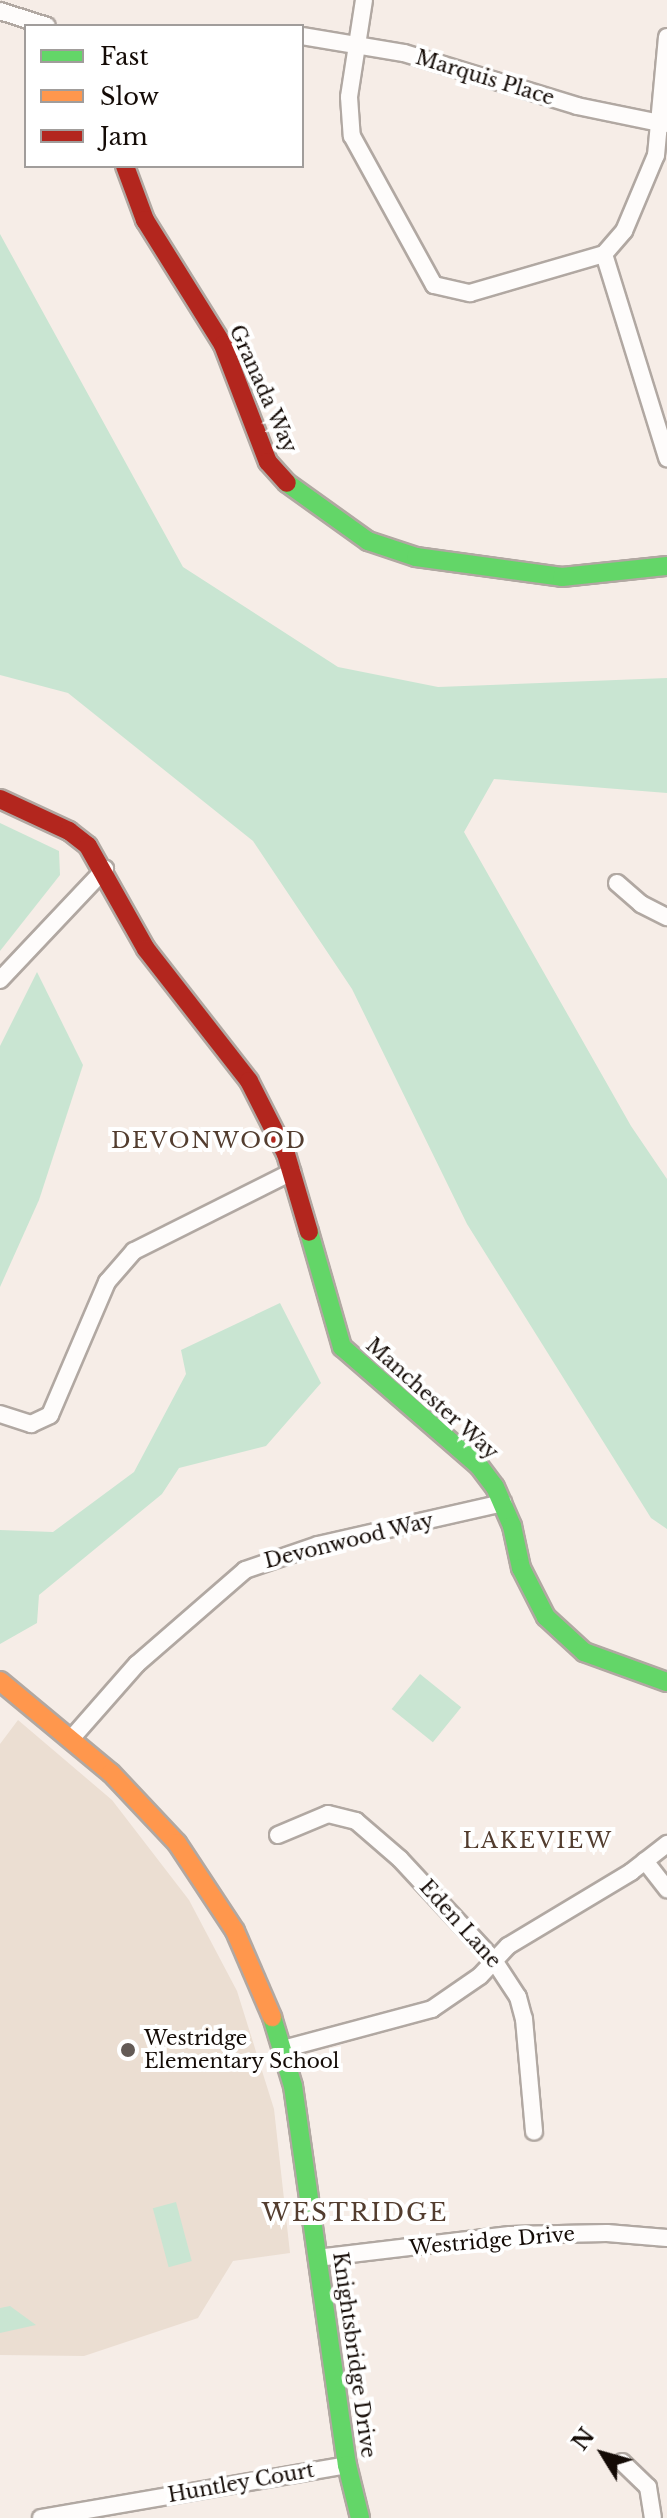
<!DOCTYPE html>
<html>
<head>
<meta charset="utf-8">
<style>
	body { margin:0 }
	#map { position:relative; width:667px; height:2518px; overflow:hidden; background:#f6ede7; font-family:"Libre Baskerville",serif }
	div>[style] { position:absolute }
	.education>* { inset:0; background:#ebded2 }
	.green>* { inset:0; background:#c9e5d2; transform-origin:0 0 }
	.roads { filter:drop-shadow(2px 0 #b1a8a2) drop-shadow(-2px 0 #b1a8a2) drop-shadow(0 2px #b1a8a2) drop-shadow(0 -2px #b1a8a2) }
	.street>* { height:16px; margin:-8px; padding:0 8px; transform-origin:8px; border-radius:8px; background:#fefcfb }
	.fast>* { height:18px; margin:-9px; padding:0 9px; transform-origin:9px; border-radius:9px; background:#63d668 }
	.slow>* { height:18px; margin:-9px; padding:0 9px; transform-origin:9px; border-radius:9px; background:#ff974d }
	.jam>* { height:18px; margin:-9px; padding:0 9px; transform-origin:9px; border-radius:9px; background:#b3261e }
	.dots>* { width:22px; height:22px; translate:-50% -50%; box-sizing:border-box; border:4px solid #fff; border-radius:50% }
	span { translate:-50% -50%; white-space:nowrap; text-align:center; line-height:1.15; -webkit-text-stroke:8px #fff; paint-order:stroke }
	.street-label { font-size:20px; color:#140b06 }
	.poi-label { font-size:20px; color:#140b06 }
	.left { translate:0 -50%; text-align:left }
	.neighbourhood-label { font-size:22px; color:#533d2f; letter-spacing:2px }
	.quarter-label { font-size:24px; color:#533d2f; letter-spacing:2px }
	.legend { position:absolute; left:24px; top:24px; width:280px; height:144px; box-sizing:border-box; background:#fff; border:2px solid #a19d9b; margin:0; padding:10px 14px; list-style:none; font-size:24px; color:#140b06 }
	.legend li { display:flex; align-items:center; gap:16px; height:40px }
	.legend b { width:40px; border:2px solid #a19d9b }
	.north { position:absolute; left:563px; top:2414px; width:80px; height:80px; -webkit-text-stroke:6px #fff; paint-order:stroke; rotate:307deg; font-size:22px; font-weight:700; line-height:32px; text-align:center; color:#140b06 }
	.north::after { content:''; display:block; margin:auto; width:28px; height:36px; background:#140b06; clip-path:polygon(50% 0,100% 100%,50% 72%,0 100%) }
</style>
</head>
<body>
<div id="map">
	<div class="education">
		<i style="clip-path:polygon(18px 1720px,112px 1800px,189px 1900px,237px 1991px,274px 2109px,290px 2253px,233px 2261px,198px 2318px,84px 2356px,0 2355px,0 1744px)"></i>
	</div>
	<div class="green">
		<i style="clip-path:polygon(0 234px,183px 567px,338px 667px,438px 687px,667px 678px,667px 793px,494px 779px,464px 832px,631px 1126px,667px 1179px,667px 1529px,651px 1518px,467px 1224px,352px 989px,253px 841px,68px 693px,0 675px)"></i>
		<i style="clip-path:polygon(0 823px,59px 851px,60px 875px,0 951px)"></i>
		<i style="clip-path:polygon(37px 972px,83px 1065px,39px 1200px,0 1287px,0 1046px)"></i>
		<i style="clip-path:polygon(280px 1303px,321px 1383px,266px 1446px,179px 1468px,162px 1494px,39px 1595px,37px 1623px,0 1644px,0 1530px,53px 1532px,134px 1472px,186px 1374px,181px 1350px)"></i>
		<i style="left:420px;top:1674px;width:53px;height:45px;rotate:39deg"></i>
		<i style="left:176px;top:2202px;width:61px;height:24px;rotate:75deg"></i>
		<i style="clip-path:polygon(10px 2306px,36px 2325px,0 2333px,0 2308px)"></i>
	</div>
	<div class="roads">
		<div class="street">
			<i style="left:364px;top:0;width:98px;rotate:98.8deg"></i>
			<i style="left:349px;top:97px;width:39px;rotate:86deg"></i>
			<i style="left:352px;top:136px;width:170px;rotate:61.2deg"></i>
			<i style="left:434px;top:285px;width:37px;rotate:13deg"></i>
			<i style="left:470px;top:293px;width:140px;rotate:-16.2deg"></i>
			<i style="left:0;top:11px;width:49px;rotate:17.7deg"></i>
			<i style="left:302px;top:36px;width:103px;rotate:9.5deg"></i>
			<i style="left:404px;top:53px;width:181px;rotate:17deg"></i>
			<i style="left:577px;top:106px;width:90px;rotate:11.6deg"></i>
			<i style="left:667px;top:37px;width:119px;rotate:95.3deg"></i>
			<i style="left:656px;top:155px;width:82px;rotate:112.8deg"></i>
			<i style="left:624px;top:231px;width:30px;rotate:131deg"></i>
			<i style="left:604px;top:254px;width:214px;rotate:72.8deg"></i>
			<i style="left:617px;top:883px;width:32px;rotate:41deg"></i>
			<i style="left:641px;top:904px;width:29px;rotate:27deg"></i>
			<i style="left:0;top:980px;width:153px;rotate:-46.6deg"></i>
			<i style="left:0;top:1414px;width:33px;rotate:18deg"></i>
			<i style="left:31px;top:1424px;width:21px;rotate:-25deg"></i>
			<i style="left:50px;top:1415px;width:145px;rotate:-66.8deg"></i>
			<i style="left:107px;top:1282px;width:41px;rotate:-48.9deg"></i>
			<i style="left:134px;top:1251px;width:177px;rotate:-26.6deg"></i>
			<i style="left:71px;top:1739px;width:100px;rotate:-48.7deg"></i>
			<i style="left:137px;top:1664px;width:143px;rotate:-41deg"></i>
			<i style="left:245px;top:1570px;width:77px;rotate:-18.9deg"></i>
			<i style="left:318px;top:1545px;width:190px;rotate:-12.8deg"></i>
			<i style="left:278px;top:1835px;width:54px;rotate:-22.8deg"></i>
			<i style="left:328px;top:1814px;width:29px;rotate:14deg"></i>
			<i style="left:356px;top:1821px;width:58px;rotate:40.8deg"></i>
			<i style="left:400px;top:1859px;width:137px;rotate:47.1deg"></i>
			<i style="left:493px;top:1959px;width:45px;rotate:56.7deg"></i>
			<i style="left:518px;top:1997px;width:23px;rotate:75deg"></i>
			<i style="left:524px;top:2019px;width:113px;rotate:84.9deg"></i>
			<i style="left:645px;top:1861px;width:36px;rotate:52deg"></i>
			<i style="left:283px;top:2049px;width:154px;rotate:-15deg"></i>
			<i style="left:432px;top:2009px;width:58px;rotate:-34.5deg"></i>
			<i style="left:480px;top:1976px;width:41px;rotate:-47deg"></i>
			<i style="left:508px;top:1946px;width:144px;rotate:-31deg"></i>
			<i style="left:631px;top:1872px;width:46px;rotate:-37.9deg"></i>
			<i style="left:317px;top:2258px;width:194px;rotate:-6.8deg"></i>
			<i style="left:510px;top:2235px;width:97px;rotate:-1.2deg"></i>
			<i style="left:607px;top:2233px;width:60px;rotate:4.8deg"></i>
			<i style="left:622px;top:2462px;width:36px;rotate:44deg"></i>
			<i style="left:648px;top:2487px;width:31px;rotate:81deg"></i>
			<i style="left:41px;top:2518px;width:311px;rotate:-9.8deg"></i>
		</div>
		<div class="fast">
			<i style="left:287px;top:483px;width:100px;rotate:35.6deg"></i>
			<i style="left:368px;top:541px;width:51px;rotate:18.4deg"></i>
			<i style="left:416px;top:557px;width:147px;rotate:7.8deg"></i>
			<i style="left:562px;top:577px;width:106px;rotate:-6deg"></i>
			<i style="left:309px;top:1232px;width:120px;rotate:74deg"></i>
			<i style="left:342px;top:1347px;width:181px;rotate:41deg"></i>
			<i style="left:479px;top:1466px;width:26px;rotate:53deg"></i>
			<i style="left:495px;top:1487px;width:43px;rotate:66.4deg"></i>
			<i style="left:512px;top:1526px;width:43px;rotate:77.9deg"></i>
			<i style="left:521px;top:1568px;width:55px;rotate:63deg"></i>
			<i style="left:546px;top:1617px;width:52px;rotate:42.6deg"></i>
			<i style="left:584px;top:1652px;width:88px;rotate:19.9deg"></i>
			<i style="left:272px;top:2017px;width:72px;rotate:73.1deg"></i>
			<i style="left:293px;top:2086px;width:383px;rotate:81.9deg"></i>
			<i style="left:347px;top:2465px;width:55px;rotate:76.2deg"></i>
		</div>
		<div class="slow">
			<i style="left:0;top:1681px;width:144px;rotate:39.7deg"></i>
			<i style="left:111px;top:1773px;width:96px;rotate:46.7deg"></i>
			<i style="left:177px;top:1843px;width:105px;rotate:56.6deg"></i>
			<i style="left:235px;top:1931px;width:94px;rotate:66.7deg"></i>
		</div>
		<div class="jam">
			<i style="left:125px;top:166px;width:58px;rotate:69.7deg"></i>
			<i style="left:145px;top:220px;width:147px;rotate:58deg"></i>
			<i style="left:223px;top:345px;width:125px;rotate:69deg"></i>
			<i style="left:268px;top:462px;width:28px;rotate:48deg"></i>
			<i style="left:0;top:799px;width:76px;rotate:24.9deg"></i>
			<i style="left:69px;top:831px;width:24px;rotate:38deg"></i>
			<i style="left:88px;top:846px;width:118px;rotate:60.6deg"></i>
			<i style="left:146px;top:949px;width:167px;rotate:52deg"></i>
			<i style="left:249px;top:1081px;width:82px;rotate:63.1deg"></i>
			<i style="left:286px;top:1154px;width:81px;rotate:73.6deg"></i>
		</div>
	</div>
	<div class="dots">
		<i style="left:128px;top:2050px;background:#635a55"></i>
	</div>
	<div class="street-label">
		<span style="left:485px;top:78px;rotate:17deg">Marquis Place</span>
		<span style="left:263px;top:389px;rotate:66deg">Granada Way</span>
		<span style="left:432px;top:1399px;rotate:42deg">Manchester Way</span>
		<span style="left:349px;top:1541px;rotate:-14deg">Devonwood Way</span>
		<span style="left:460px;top:1924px;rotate:48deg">Eden Lane</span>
		<span style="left:492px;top:2241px;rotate:-5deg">Westridge Drive</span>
		<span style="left:354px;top:2355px;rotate:82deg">Knightsbridge Drive</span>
		<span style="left:241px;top:2483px;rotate:-10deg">Huntley Court</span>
	</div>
	<div class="poi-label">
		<span class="left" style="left:144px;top:2050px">Westridge<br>Elementary School</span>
	</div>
	<div class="neighbourhood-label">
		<span style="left:209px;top:1141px">DEVONWOOD</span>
		<span style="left:538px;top:1841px">LAKEVIEW</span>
	</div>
	<div class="quarter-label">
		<span style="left:355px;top:2213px">WESTRIDGE</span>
	</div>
	<ul class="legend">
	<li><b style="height:10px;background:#63d668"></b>Fast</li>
	<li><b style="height:10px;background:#ff974d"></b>Slow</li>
	<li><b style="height:10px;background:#b3261e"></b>Jam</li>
	</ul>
	<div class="north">N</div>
</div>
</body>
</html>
